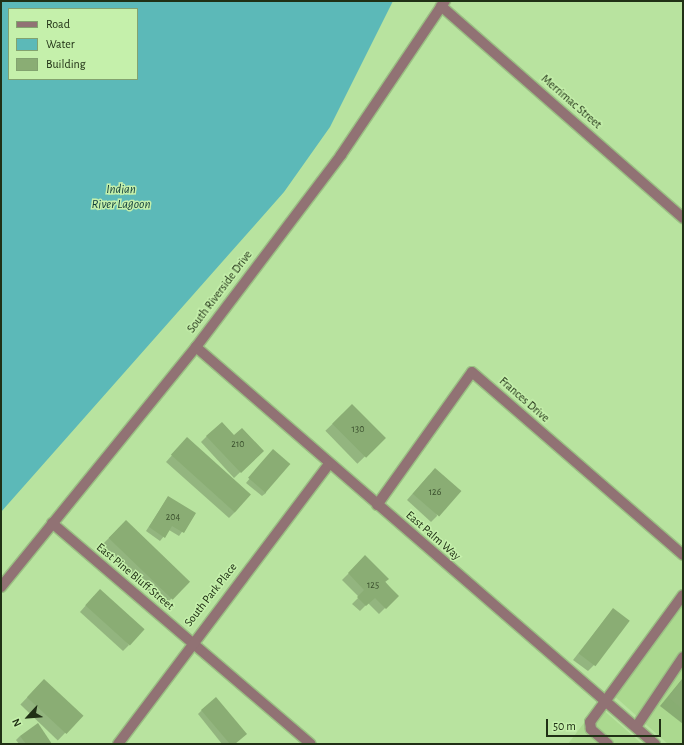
<!DOCTYPE html>
<html>
<head>
<meta charset="utf-8">
<style>
	body { margin:0 }
	#map { position:relative; width:684px; height:745px; overflow:hidden; background:#b8e39f; font-family:"Alegreya Sans",sans-serif }
	div>[style] { position:absolute }
	.built>* { inset:0; background:#abd98f }
	.water>* { inset:0; background:#5cb9b8 }
	.shadow>* { inset:0; background:#0003; transform-origin:0 0 }
	.building>* { inset:0; background:#8aad74; transform-origin:0 0 }
	.roads { filter:drop-shadow(1px 0 #9abf83) drop-shadow(-1px 0 #9abf83) drop-shadow(0 1px #9abf83) drop-shadow(0 -1px #9abf83) }
	.minor>* { height:10px; margin:-5px; padding:0 5px; transform-origin:5px; border-radius:5px; background:#917274 }
	span { translate:-50% -50%; white-space:nowrap; text-align:center; line-height:1.15; -webkit-text-stroke:3px #c5f0ab; paint-order:stroke }
	.number-label { font-size:10px; color:#3a4f2d }
	.number-label span { -webkit-text-stroke-width:0 }
	.street-label { font-size:12px; color:#203015 }
	.water-label { font-size:13px; color:#0f3c3b; font-style:italic }
	.frame { position:absolute; inset:0; border:2px solid #203015; pointer-events:none }
	.legend { position:absolute; left:8px; top:8px; width:130px; height:72px; box-sizing:border-box; background:#c5f0ab; border:1px solid #83a36f; margin:0; padding:5px 7px; list-style:none; font-size:12px; color:#203015 }
	.legend li { display:flex; align-items:center; gap:8px; height:20px }
	.legend b { width:20px; border:1px solid #83a36f }
	.north { position:absolute; left:8px; top:697px; width:40px; height:40px; -webkit-text-stroke:3px #c5f0ab; paint-order:stroke; rotate:244deg; font-size:11px; font-weight:700; line-height:16px; text-align:center; color:#203015 }
	.north::after { content:''; display:block; margin:auto; width:14px; height:18px; background:#203015; clip-path:polygon(50% 0,100% 100%,50% 72%,0 100%) }
	.scale { position:absolute; left:546px; top:719px; width:115px; height:18px; box-sizing:border-box; border:2px solid #203015; border-top:0; padding-left:5px; font-size:12px; line-height:14px; white-space:nowrap; color:#203015; -webkit-text-stroke:3px #c5f0ab; paint-order:stroke }
</style>
</head>
<body>
<div id="map">
	<div class="built">
		<i style="clip-path:polygon(683px 606px,683px 744px,668px 744px,611px 693px)"></i>
		<i style="clip-path:polygon(596px 707px,600px 707px,642px 744px,568px 744px)"></i>
	</div>
	<div class="water">
		<i style="clip-path:polygon(evenodd,1px 1px,393px 1px,330px 127px,284px 192px,1px 512px,1px 1px,9px 9px,137px 9px,137px 79px,9px 79px,9px 9px)"></i>
	</div>
	<div class="shadow">
		<i style="left:352px;top:405px;width:46px;height:37px;rotate:46deg"></i>
		<i style="clip-path:polygon(207px 436px,256px 457px,234px 478px,201px 442px)"></i>
		<i style="clip-path:polygon(181px 445px,235px 512px,229px 518px,166px 462px)"></i>
		<i style="clip-path:polygon(269px 455px,266px 493px,262px 496px,246px 483px)"></i>
		<i style="clip-path:polygon(429px 475px,437px 516px,431px 522px,407px 500px)"></i>
		<i style="clip-path:polygon(168px 497px,195px 514px,179px 536px,169px 530px,160px 541px,146px 531px)"></i>
		<i style="left:126px;top:521px;width:87px;height:34px;rotate:45deg"></i>
		<i style="clip-path:polygon(365px 557px,397px 596px,379px 614px,368px 603px,360px 611px,352px 604px,359px 597px,342px 580px)"></i>
		<i style="clip-path:polygon(94px 596px,129px 645px,123px 651px,80px 612px)"></i>
		<i style="clip-path:polygon(613px 609px,594px 665px,588px 671px,573px 660px)"></i>
		<i style="clip-path:polygon(683px 678px,683px 724px,660px 706px)"></i>
		<i style="left:44px;top:680px;width:52px;height:34px;rotate:44deg"></i>
		<i style="clip-path:polygon(202px 710px,234px 744px,222px 744px,198px 714px)"></i>
		<i style="clip-path:polygon(20px 736px,51px 744px,19px 744px,16px 740px)"></i>
	</div>
	<div class="building">
		<i style="left:352px;top:404px;width:48px;height:28px;rotate:45deg"></i>
		<i style="clip-path:polygon(222px 422px,234px 435px,242px 428px,264px 451px,241px 473px,206px 436px)"></i>
		<i style="left:187px;top:437px;width:86px;height:24px;rotate:42deg"></i>
		<i style="left:273px;top:449px;width:23px;height:38px;rotate:41deg"></i>
		<i style="left:435px;top:468px;width:35px;height:34px;rotate:41deg"></i>
		<i style="clip-path:polygon(168px 496px,196px 513px,184px 533px,172px 526px,165px 538px,149px 527px)"></i>
		<i style="left:126px;top:520px;width:89px;height:25px;rotate:44deg"></i>
		<i style="clip-path:polygon(365px 555px,389px 579px,385px 582px,399px 596px,386px 609px,375px 598px,366px 606px,357px 597px,364px 590px,348px 573px)"></i>
		<i style="left:100px;top:589px;width:60px;height:22px;rotate:42deg"></i>
		<i style="left:613px;top:608px;width:21px;height:57px;rotate:37deg"></i>
		<i style="clip-path:polygon(683px 678px,683px 710px,668px 697px)"></i>
		<i style="left:44px;top:679px;width:54px;height:25px;rotate:43deg"></i>
		<i style="clip-path:polygon(216px 697px,247px 734px,235px 744px,230px 744px,201px 710px)"></i>
		<i style="clip-path:polygon(38px 723px,52px 744px,26px 744px,20px 736px)"></i>
	</div>
	<div class="roads">
		<div class="minor">
			<i style="left:441px;top:6px;width:322px;rotate:41.2deg"></i>
			<i style="left:196px;top:347px;width:607px;rotate:40.86deg"></i>
			<i style="left:377px;top:505px;width:163px;rotate:-54.5deg"></i>
			<i style="left:472px;top:372px;width:279px;rotate:40.9deg"></i>
			<i style="left:52px;top:523px;width:340px;rotate:40.5deg"></i>
			<i style="left:1px;top:587px;width:309px;rotate:-50.9deg"></i>
			<i style="left:196px;top:347px;width:241px;rotate:-52.9deg"></i>
			<i style="left:341px;top:155px;width:186px;rotate:-56deg"></i>
			<i style="left:636px;top:727px;width:84px;rotate:-56.1deg"></i>
			<i style="left:118px;top:744px;width:349px;rotate:-53deg"></i>
			<i style="left:608px;top:744px;width:23px;rotate:-139deg"></i>
			<i style="left:591px;top:729px;width:7px;rotate:-98deg"></i>
			<i style="left:590px;top:722px;width:157px;rotate:-53.8deg"></i>
		</div>
	</div>
	<div class="number-label">
		<span style="left:358px;top:430px">130</span>
		<span style="left:238px;top:445px">210</span>
		<span style="left:435px;top:493px">126</span>
		<span style="left:173px;top:518px">204</span>
		<span style="left:373px;top:586px">125</span>
	</div>
	<div class="street-label">
		<span style="left:571px;top:102px;rotate:41deg">Merrimac Street</span>
		<span style="left:220px;top:292px;rotate:-53deg">South Riverside Drive</span>
		<span style="left:524px;top:400px;rotate:41deg">Frances Drive</span>
		<span style="left:433px;top:536px;rotate:41deg">East Palm Way</span>
		<span style="left:135px;top:577px;rotate:40deg">East Pine Bluff Street</span>
		<span style="left:211px;top:595px;rotate:-52deg">South Park Place</span>
	</div>
	<div class="water-label">
		<span style="left:121px;top:198px">Indian<br>River Lagoon</span>
	</div>
	<div class="frame"></div>
	<ul class="legend">
	<li><b style="height:5px;background:#917274"></b>Road</li>
	<li><b style="height:11px;background:#5cb9b8"></b>Water</li>
	<li><b style="height:11px;background:#8aad74"></b>Building</li>
	</ul>
	<div class="north">N</div>
	<div class="scale">50 m</div>
</div>
</body>
</html>
